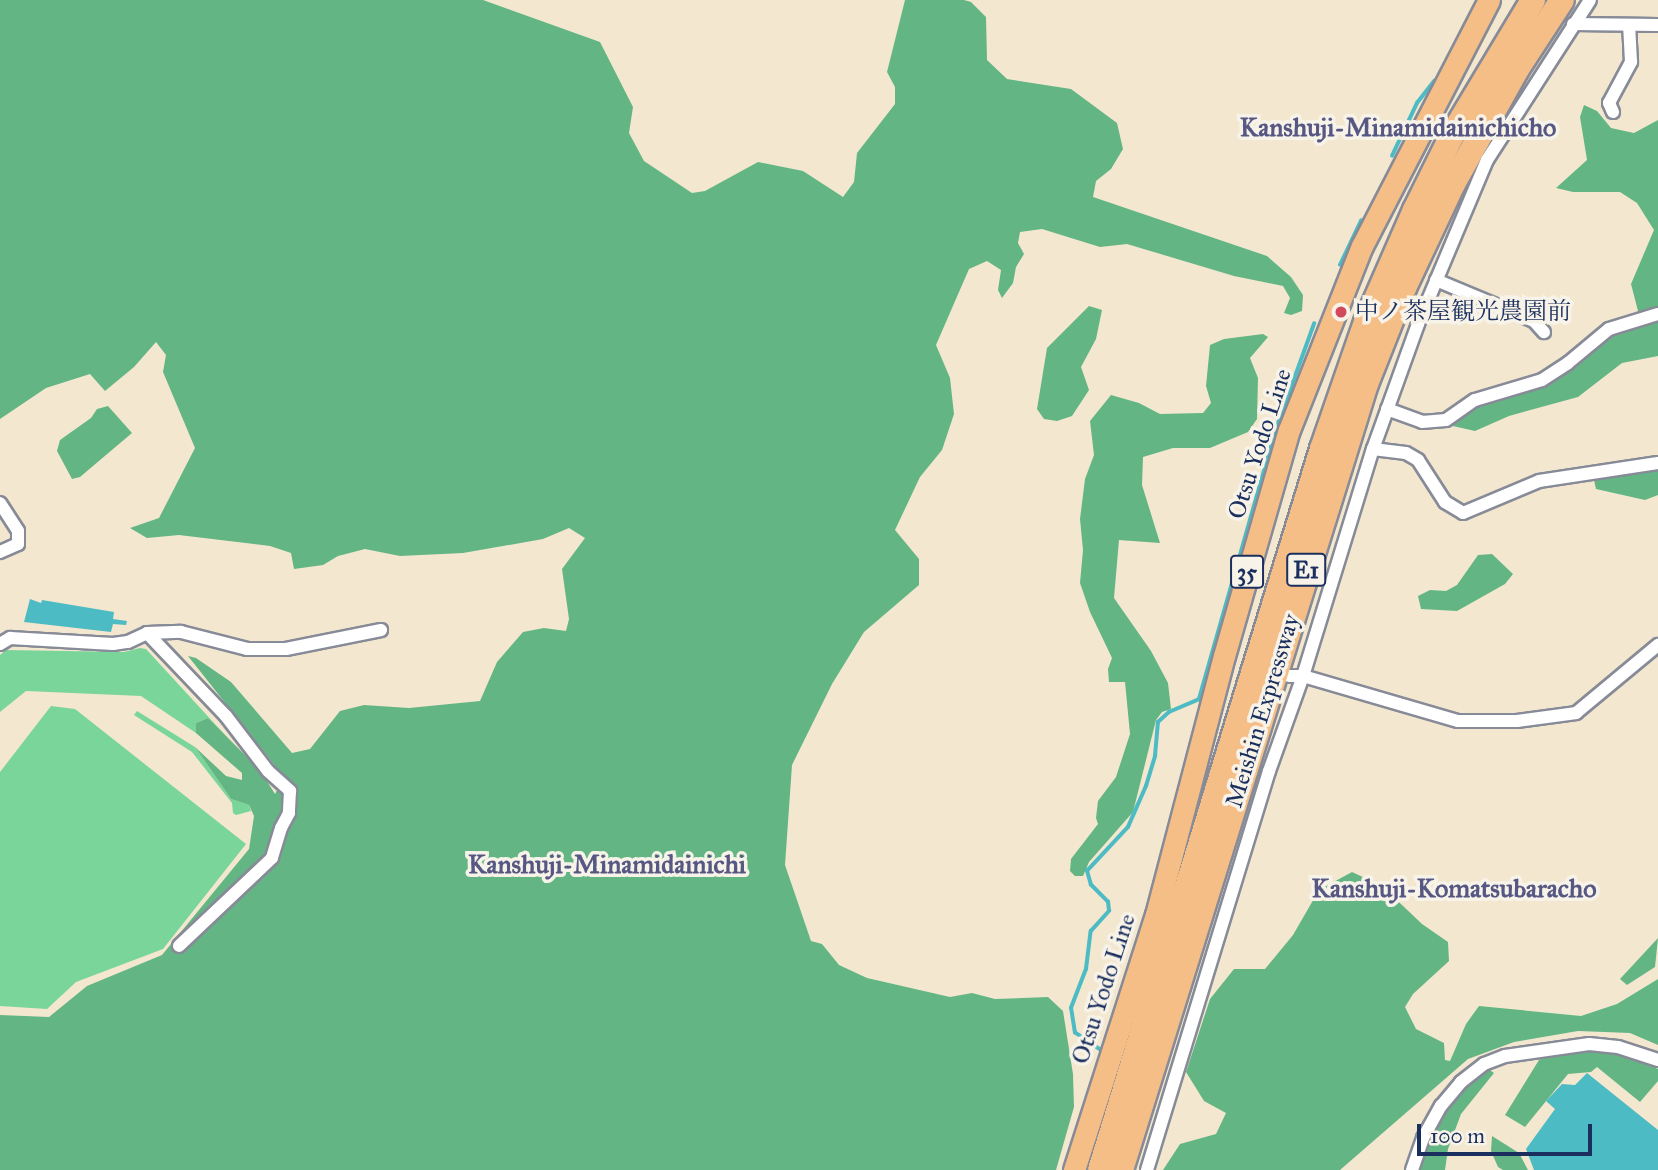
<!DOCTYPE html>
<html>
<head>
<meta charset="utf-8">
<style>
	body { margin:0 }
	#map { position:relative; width:1658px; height:1170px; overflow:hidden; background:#f3e7d0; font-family:"IM FELL Great Primer","Noto Serif JP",serif }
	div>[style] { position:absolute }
	.green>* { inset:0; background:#7ad59b }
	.forest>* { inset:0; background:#63b683 }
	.water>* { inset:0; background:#4dbbc3 }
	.stream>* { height:3.5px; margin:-1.75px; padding:0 1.75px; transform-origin:1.75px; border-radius:1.75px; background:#4dbbc3 }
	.roads { filter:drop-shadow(2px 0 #878b97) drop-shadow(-2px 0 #878b97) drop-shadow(0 2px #878b97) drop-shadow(0 -2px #878b97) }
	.street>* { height:12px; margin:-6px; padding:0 6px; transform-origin:6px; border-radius:6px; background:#fff }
	.primary>* { height:21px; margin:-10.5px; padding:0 10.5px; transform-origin:10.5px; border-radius:10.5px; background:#f6be87 }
	.highway>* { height:24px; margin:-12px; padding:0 12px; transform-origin:12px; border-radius:12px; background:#f6be87 }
	.dots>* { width:19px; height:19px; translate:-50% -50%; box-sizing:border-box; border:4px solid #f7f3e8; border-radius:50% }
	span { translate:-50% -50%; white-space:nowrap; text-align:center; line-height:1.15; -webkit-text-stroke:7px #f7f3e8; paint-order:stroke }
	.shield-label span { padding:2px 5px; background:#f7f3e8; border:2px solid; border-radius:5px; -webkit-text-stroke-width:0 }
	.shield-label { font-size:23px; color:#1b2f5e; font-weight:700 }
	.poi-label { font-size:24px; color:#1b2f5e }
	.left { translate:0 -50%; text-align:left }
	.street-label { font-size:24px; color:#1b2f5e }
	.neighbourhood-label { font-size:26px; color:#565783; font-weight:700 }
	.scale { position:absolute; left:1417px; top:1124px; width:175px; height:32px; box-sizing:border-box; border:4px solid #1b2f5e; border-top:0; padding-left:9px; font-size:21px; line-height:24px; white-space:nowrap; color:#1b2f5e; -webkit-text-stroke:5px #f7f3e8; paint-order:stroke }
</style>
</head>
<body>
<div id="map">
	<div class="green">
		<i style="clip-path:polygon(140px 648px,146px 649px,249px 761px,208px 718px,196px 723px,196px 733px,141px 696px,26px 691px,0 712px,0 655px,6px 650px,124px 652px)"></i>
		<i style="clip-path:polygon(51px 706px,75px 709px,246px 844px,163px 949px,76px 982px,47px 1009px,0 1006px,0 772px)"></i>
		<i style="clip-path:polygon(137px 711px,195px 747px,231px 799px,249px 805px,251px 811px,236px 815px,233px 813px,232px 803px,192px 752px,134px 715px)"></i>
	</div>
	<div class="forest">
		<i style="clip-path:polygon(0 0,483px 0,600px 42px,633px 107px,629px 133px,644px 161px,692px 193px,705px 191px,758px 162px,803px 171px,843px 197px,854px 182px,857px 153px,895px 104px,895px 87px,887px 72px,905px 0,964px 0,971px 2px,986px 17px,987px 60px,1007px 79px,1071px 89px,1117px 123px,1123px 149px,1111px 169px,1096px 181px,1093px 197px,1267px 256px,1291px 277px,1303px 295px,1302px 311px,1291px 315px,1284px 313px,1290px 298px,1283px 286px,1234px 276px,1127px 244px,1100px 247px,1042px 229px,1020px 232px,1018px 243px,1024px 254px,1016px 267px,1013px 283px,1002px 298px,998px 290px,1001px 270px,987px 261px,969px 269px,936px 345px,950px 378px,954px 414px,942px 450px,920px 477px,895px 530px,919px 559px,919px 585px,864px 632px,832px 684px,792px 765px,785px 865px,811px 941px,822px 944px,839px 965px,867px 978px,950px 997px,972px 993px,995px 999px,1048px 997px,1063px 1011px,1073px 1074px,1074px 1107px,1056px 1170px,0 1170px,0 1015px,49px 1017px,87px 986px,162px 955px,249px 849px,254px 816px,249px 805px,231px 799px,195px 747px,226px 776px,242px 780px,242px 773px,196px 733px,196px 723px,208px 718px,260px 770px,275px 794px,284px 777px,188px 656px,196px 658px,231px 682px,292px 753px,310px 749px,340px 711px,364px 705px,409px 708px,480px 701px,497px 662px,523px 632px,544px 628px,566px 631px,569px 619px,562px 569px,585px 538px,569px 528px,543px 539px,463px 553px,400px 556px,365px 549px,338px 556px,323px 565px,294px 569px,291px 553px,270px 546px,179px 535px,147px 538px,130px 528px,159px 518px,195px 448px,163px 372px,166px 355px,156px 342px,134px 367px,105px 391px,90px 374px,46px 388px,0 419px)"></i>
		<i style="clip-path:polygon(1584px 105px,1597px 111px,1611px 128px,1634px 133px,1658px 120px,1658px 356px,1622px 363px,1578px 397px,1509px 416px,1475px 431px,1444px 424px,1473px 405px,1537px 385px,1599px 329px,1630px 327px,1638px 311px,1631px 284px,1654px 230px,1637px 203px,1620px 192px,1573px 192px,1556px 188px,1587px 160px,1580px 117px)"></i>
		<i style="clip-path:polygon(1089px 306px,1102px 310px,1096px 339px,1081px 367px,1089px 390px,1072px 416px,1057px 421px,1044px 419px,1037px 409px,1047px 348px)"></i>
		<i style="clip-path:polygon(1263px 334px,1268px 337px,1250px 358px,1258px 378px,1257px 419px,1248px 432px,1210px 448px,1173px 448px,1143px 457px,1142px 485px,1160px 543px,1119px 540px,1114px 598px,1151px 651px,1168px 683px,1171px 709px,1162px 712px,1156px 720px,1133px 812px,1089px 862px,1083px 876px,1075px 876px,1070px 871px,1071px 859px,1098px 824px,1096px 818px,1098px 801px,1116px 777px,1130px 734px,1125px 682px,1109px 682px,1108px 669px,1112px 658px,1090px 612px,1080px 583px,1083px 550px,1080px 519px,1085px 479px,1094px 455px,1090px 421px,1111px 395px,1139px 403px,1160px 414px,1203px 413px,1211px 403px,1206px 386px,1210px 345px,1224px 339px)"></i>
		<i style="clip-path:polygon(108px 406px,132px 433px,80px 477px,72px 479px,57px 451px,60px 440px,91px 418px,97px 409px)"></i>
		<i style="clip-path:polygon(1658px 468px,1658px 495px,1645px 500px,1596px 489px,1594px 480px,1606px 472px)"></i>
		<i style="clip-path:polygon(1492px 554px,1513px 574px,1505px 584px,1457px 611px,1421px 609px,1418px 596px,1430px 590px,1446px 591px,1457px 585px,1478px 555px)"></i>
		<i style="clip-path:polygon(1352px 872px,1382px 886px,1422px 924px,1448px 942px,1449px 961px,1413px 994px,1405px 1007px,1416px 1029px,1444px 1043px,1445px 1060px,1450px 1061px,1466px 1024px,1479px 1006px,1581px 1016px,1617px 1004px,1658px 979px,1658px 1045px,1630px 1033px,1578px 1031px,1514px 1042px,1468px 1059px,1340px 1170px,1163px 1170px,1180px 1144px,1216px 1134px,1226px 1113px,1204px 1101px,1186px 1072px,1210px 999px,1234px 969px,1265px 969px,1293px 935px,1319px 890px)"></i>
		<i style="clip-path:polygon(1658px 938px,1655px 967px,1627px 985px,1620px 979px)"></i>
		<i style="clip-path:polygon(1582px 1052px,1611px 1052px,1629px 1056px,1658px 1069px,1658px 1081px,1640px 1102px,1597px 1067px,1591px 1072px,1568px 1074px,1525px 1127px,1505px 1115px,1539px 1060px,1546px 1056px)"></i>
		<i style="clip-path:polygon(1487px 1068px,1494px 1073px,1461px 1114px,1448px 1149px,1445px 1170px,1416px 1170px,1446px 1109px,1464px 1086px)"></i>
		<i style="clip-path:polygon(1492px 1136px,1519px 1153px,1528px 1170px,1503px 1170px,1498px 1167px,1491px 1151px)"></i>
	</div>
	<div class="water">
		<i style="clip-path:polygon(30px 599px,41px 603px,42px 600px,114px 612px,113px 619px,127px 621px,126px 625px,113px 624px,111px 632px,24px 622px)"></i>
		<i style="clip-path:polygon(1587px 1073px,1658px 1130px,1658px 1170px,1534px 1170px,1526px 1149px,1555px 1109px,1546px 1101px,1562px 1084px,1575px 1085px)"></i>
	</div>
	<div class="stream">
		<i style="left:1392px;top:156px;width:59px;rotate:-64.7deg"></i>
		<i style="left:1417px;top:103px;width:28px;rotate:-52deg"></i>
		<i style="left:1340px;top:265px;width:49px;rotate:-64.5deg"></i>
		<i style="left:1102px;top:1051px;width:32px;rotate:-146deg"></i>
		<i style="left:1075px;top:1033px;width:25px;rotate:-99deg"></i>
		<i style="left:1071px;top:1008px;width:42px;rotate:-69deg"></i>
		<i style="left:1086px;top:969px;width:38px;rotate:-83deg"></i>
		<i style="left:1091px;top:931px;width:27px;rotate:-48deg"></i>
		<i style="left:1109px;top:911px;width:9px;rotate:-96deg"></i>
		<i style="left:1108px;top:902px;width:24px;rotate:-135deg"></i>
		<i style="left:1091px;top:885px;width:15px;rotate:-106deg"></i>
		<i style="left:1087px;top:871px;width:60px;rotate:-47deg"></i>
		<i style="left:1128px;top:827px;width:45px;rotate:-66.3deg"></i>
		<i style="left:1146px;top:786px;width:31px;rotate:-73deg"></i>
		<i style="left:1155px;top:756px;width:34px;rotate:-85deg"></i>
		<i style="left:1158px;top:722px;width:15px;rotate:-42deg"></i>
		<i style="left:1169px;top:712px;width:33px;rotate:-23deg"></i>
		<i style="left:1199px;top:699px;width:281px;rotate:-74.1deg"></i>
		<i style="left:1276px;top:429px;width:112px;rotate:-70.1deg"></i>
	</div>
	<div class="roads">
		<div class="street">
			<i style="left:1573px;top:24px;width:85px;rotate:0.7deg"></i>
			<i style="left:1613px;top:112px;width:10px;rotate:-114deg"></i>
			<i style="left:1609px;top:103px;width:47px;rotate:-61.8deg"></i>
			<i style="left:1631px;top:62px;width:37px;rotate:-93deg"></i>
			<i style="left:1436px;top:280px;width:106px;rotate:22.7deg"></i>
			<i style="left:1534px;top:321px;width:15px;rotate:48deg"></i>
			<i style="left:1387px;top:409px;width:37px;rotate:20deg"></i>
			<i style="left:1422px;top:422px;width:24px;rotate:-5deg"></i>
			<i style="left:1446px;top:420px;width:35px;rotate:-35deg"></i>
			<i style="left:1475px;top:400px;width:70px;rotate:-16.6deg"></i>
			<i style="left:1542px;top:380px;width:31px;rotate:-33deg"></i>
			<i style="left:1568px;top:363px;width:53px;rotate:-39.7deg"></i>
			<i style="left:1609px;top:329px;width:51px;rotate:-17deg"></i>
			<i style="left:1373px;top:449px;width:33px;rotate:7deg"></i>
			<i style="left:1406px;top:453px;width:14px;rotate:30deg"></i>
			<i style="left:1418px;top:460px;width:50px;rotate:57.3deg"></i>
			<i style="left:1445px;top:502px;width:21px;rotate:31deg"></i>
			<i style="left:1463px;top:513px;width:82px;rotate:-22.8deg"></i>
			<i style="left:1539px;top:481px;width:120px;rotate:-8.6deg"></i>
			<i style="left:0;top:503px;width:33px;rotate:57deg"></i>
			<i style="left:18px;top:531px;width:13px;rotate:90deg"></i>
			<i style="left:18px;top:544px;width:20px;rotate:156deg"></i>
			<i style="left:147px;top:633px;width:34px;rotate:-2deg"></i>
			<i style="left:181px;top:632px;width:68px;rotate:14.4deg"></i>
			<i style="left:247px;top:649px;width:39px"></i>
			<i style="left:286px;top:649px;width:97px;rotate:-11.3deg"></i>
			<i style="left:0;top:644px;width:12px;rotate:-31deg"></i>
			<i style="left:10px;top:638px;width:103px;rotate:3.3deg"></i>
			<i style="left:113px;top:644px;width:15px;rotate:-8deg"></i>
			<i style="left:128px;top:642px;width:21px;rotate:-25deg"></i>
			<i style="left:147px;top:633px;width:115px;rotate:46.4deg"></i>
			<i style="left:226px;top:716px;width:69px;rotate:52.6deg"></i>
			<i style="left:268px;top:771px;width:30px;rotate:42deg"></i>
			<i style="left:290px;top:791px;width:22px;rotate:93deg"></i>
			<i style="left:289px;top:813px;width:17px;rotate:118deg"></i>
			<i style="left:281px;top:828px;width:31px;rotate:107deg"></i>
			<i style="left:272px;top:858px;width:128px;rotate:136.6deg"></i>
			<i style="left:1289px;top:676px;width:14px"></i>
			<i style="left:1303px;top:676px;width:161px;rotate:16.2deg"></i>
			<i style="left:1458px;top:721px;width:59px"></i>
			<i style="left:1517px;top:721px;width:60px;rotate:-7.7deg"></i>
			<i style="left:1576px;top:713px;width:107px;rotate:-39.7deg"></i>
			<i style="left:1147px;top:1170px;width:417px;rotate:-73deg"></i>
			<i style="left:1269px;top:771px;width:101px;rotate:-70.3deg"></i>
			<i style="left:1303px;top:676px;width:238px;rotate:-72.9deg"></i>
			<i style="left:1373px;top:449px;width:133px;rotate:-70.2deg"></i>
			<i style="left:1418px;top:324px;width:178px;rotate:-67.2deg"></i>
			<i style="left:1487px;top:160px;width:190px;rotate:-57.2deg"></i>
			<i style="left:1412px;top:1170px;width:34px;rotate:-71deg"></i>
			<i style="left:1423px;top:1138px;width:37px;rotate:-61deg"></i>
			<i style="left:1441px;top:1106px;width:31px;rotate:-50deg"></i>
			<i style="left:1461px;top:1082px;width:29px;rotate:-38deg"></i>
			<i style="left:1484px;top:1064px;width:22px;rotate:-21deg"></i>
			<i style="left:1505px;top:1056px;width:85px;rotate:-8.1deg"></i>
			<i style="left:1589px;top:1044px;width:29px;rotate:6deg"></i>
			<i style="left:1618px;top:1047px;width:42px;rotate:18deg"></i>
		</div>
		<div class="primary">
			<i style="left:1074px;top:1170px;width:268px;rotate:-72.2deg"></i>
			<i style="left:1156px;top:915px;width:268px;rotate:-75.3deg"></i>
			<i style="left:1224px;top:656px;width:235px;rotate:-74deg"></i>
			<i style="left:1289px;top:430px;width:198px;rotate:-68.4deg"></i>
			<i style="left:1362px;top:246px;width:277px;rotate:-62.7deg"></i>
		</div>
		<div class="highway">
			<i style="left:1100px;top:1170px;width:754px;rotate:-72.89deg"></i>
			<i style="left:1322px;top:449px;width:134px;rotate:-70.9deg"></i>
			<i style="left:1366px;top:322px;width:122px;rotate:-66.4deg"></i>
			<i style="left:1415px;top:210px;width:84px;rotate:-63.7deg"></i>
			<i style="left:1452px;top:135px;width:157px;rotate:-59deg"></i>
			<i style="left:1121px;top:1170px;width:823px;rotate:-72.69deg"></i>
			<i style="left:1366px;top:384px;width:103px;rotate:-68.4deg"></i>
			<i style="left:1404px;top:288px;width:115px;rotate:-64.8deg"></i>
			<i style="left:1453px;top:184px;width:132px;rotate:-60.9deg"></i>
			<i style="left:1517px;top:69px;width:82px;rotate:-56.9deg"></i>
		</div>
	</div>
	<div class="dots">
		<i style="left:1341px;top:312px;background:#d1495b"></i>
	</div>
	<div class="shield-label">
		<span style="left:1306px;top:570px">E1</span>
		<span style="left:1247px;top:572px">35</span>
	</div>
	<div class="poi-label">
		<span class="left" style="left:1355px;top:312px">中ノ茶屋観光農園前</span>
	</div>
	<div class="street-label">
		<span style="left:1260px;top:444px;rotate:-72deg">Otsu Yodo Line</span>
		<span style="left:1263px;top:711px;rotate:-73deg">Meishin Expressway</span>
		<span style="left:1104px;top:989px;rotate:-72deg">Otsu Yodo Line</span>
	</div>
	<div class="neighbourhood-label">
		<span style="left:1398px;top:128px">Kanshuji-Minamidainichicho</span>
		<span style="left:607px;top:865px">Kanshuji-Minamidainichi</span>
		<span style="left:1454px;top:889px">Kanshuji-Komatsubaracho</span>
	</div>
	<div class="scale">100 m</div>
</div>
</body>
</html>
